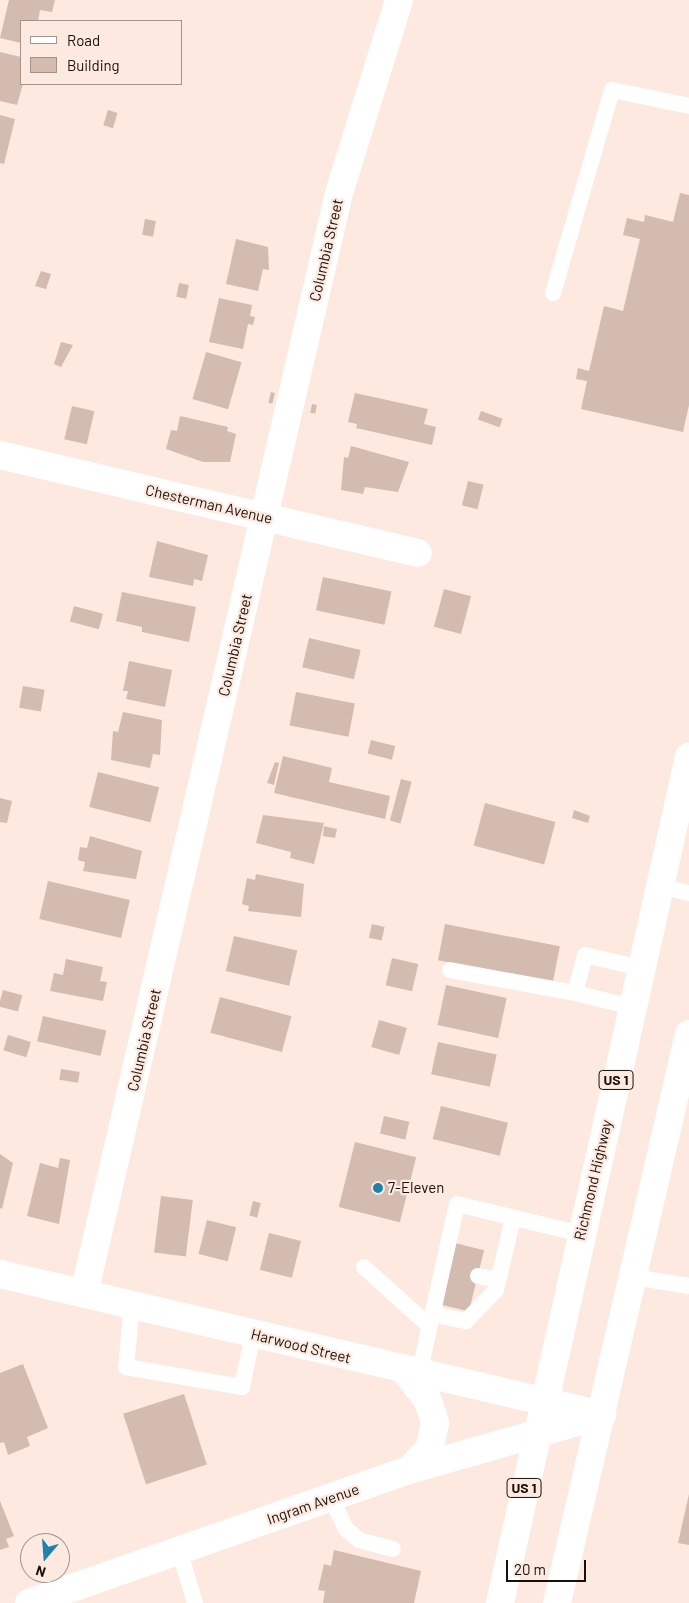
<!DOCTYPE html>
<html>
<head>
<meta charset="utf-8">
<style>
	body { margin:0 }
	#map { position:relative; width:689px; height:1603px; overflow:hidden; background:#fde9df; font-family:Barlow,sans-serif }
	div>[style] { position:absolute }
	.building>* { inset:0; background:#d3bbaf; transform-origin:0 0 }
	.service>* { height:16px; margin:-8px; padding:0 8px; transform-origin:8px; border-radius:8px; background:#fff }
	.minor>* { height:28px; margin:-14px; padding:0 14px; transform-origin:14px; border-radius:14px; background:#fff }
	.tertiary>* { height:28px; margin:-14px; padding:0 14px; transform-origin:14px; border-radius:14px; background:#fff }
	.primary>* { height:28px; margin:-14px; padding:0 14px; transform-origin:14px; border-radius:14px; background:#fff }
	.dots>* { width:14px; height:14px; translate:-50% -50%; box-sizing:border-box; border:2px solid #fde9df; border-radius:50% }
	span { translate:-50% -50%; white-space:nowrap; text-align:center; line-height:1.15; -webkit-text-stroke:4.5px #fde9df; paint-order:stroke }
	.shield-label span { padding:1px 4px; background:#fde9df; border:1px solid; border-radius:4px; -webkit-text-stroke-width:0 }
	.shield-label { font-size:14px; color:#18100b; font-weight:700 }
	.street-label { font-size:15px; color:#18100b }
	.poi-label { font-size:15px; color:#18100b }
	.left { translate:0 -50%; text-align:left }
	.legend { position:absolute; left:20px; top:20px; width:162px; height:65px; box-sizing:border-box; background:#fde9df; border:1px solid #a1928a; margin:0; padding:6px 9px; list-style:none; font-size:15px; color:#18100b }
	.legend li { display:flex; align-items:center; gap:10px; height:25px }
	.legend b { width:25px; border:1px solid #a1928a }
	.north { position:absolute; left:20px; top:1533px; width:50px; height:50px; box-sizing:border-box; background:#fde9df; border:1px solid #a1928a; border-radius:50%; rotate:198deg; font-size:14px; font-weight:700; line-height:20px; text-align:center; color:#18100b }
	.north::after { content:''; display:block; margin:auto; width:18px; height:22px; background:#1f82ad; clip-path:polygon(50% 0,100% 100%,50% 72%,0 100%) }
	.scale { position:absolute; left:506px; top:1560px; width:80px; height:22px; box-sizing:border-box; border:2px solid #18100b; border-top:0; padding-left:6px; font-size:15px; line-height:18px; white-space:nowrap; color:#18100b; -webkit-text-stroke:4px #fde9df; paint-order:stroke }
</style>
</head>
<body>
<div id="map">
	<div class="building">
		<i style="clip-path:polygon(9px 0,55px 0,52px 12px,40px 10px,38px 21px,21px 21px,21px 43px,0 38px)"></i>
		<i style="clip-path:polygon(0 52px,21px 57px,23px 84px,17px 105px,0 101px)"></i>
		<i style="left:108px;top:110px;width:10px;height:16px;rotate:17deg"></i>
		<i style="clip-path:polygon(0 115px,15px 119px,4px 164px,0 163px)"></i>
		<i style="clip-path:polygon(680px 193px,689px 195px,689px 405px,683px 432px,581px 409px,587px 381px,576px 379px,578px 368px,589px 371px,604px 306px,623px 311px,640px 239px,623px 235px,627px 218px,644px 222px,645px 215px,673px 222px)"></i>
		<i style="left:145px;top:219px;width:11px;height:16px;rotate:10deg"></i>
		<i style="clip-path:polygon(236px 239px,268px 247px,269px 270px,263px 269px,258px 291px,226px 284px)"></i>
		<i style="clip-path:polygon(41px 271px,51px 274px,46px 289px,35px 286px)"></i>
		<i style="left:179px;top:283px;width:10px;height:14px;rotate:11deg"></i>
		<i style="clip-path:polygon(219px 298px,252px 305px,250px 316px,255px 317px,253px 325px,248px 324px,243px 349px,209px 342px)"></i>
		<i style="clip-path:polygon(61px 342px,73px 345px,61px 367px,54px 364px)"></i>
		<i style="left:206px;top:352px;width:37px;height:49px;rotate:16deg"></i>
		<i style="left:271px;top:392px;width:4px;height:11px;rotate:14deg"></i>
		<i style="clip-path:polygon(355px 393px,428px 409px,424px 424px,436px 427px,432px 445px,356px 428px,357px 424px,348px 422px)"></i>
		<i style="left:312px;top:404px;width:5px;height:9px;rotate:11deg"></i>
		<i style="left:72px;top:406px;width:23px;height:34px;rotate:13deg"></i>
		<i style="left:481px;top:411px;width:23px;height:9px;rotate:20deg"></i>
		<i style="clip-path:polygon(180px 416px,228px 427px,227px 431px,236px 434px,230px 462px,203px 462px,166px 449px,171px 430px,177px 431px)"></i>
		<i style="clip-path:polygon(351px 446px,409px 462px,398px 492px,365px 487px,363px 494px,341px 490px,344px 457px,348px 458px)"></i>
		<i style="left:468px;top:481px;width:16px;height:25px;rotate:14deg"></i>
		<i style="clip-path:polygon(157px 541px,208px 555px,202px 581px,194px 579px,193px 586px,149px 577px)"></i>
		<i style="left:323px;top:577px;width:70px;height:34px;rotate:12deg"></i>
		<i style="left:444px;top:589px;width:28px;height:39px;rotate:15deg"></i>
		<i style="clip-path:polygon(122px 592px,196px 607px,189px 642px,142px 632px,142px 627px,116px 621px)"></i>
		<i style="left:74px;top:606px;width:30px;height:16px;rotate:15deg"></i>
		<i style="left:309px;top:638px;width:53px;height:30px;rotate:13deg"></i>
		<i style="clip-path:polygon(129px 661px,172px 670px,165px 707px,126px 699px,128px 691px,123px 691px)"></i>
		<i style="left:23px;top:686px;width:22px;height:22px;rotate:10deg"></i>
		<i style="left:296px;top:692px;width:60px;height:34px;rotate:11deg"></i>
		<i style="clip-path:polygon(123px 712px,162px 720px,160px 755px,153px 754px,150px 768px,111px 760px,113px 731px,118px 732px)"></i>
		<i style="left:371px;top:740px;width:25px;height:14px;rotate:14deg"></i>
		<i style="clip-path:polygon(283px 756px,332px 768px,329px 782px,390px 796px,385px 819px,274px 793px)"></i>
		<i style="clip-path:polygon(275px 762px,279px 763px,274px 785px,267px 783px)"></i>
		<i style="left:98px;top:772px;width:63px;height:36px;rotate:14deg"></i>
		<i style="left:401px;top:779px;width:11px;height:43px;rotate:15deg"></i>
		<i style="clip-path:polygon(0 798px,12px 801px,7px 823px,0 822px)"></i>
		<i style="left:485px;top:803px;width:73px;height:44px;rotate:15deg"></i>
		<i style="clip-path:polygon(574px 810px,590px 816px,588px 823px,572px 818px)"></i>
		<i style="clip-path:polygon(263px 815px,324px 823px,314px 864px,290px 858px,291px 852px,256px 843px)"></i>
		<i style="clip-path:polygon(324px 826px,337px 829px,335px 838px,323px 836px)"></i>
		<i style="clip-path:polygon(90px 836px,142px 851px,136px 879px,83px 871px,85px 862px,78px 860px,80px 847px,87px 848px)"></i>
		<i style="clip-path:polygon(256px 874px,304px 884px,301px 917px,248px 911px,249px 906px,242px 904px,247px 878px,255px 880px)"></i>
		<i style="left:48px;top:881px;width:84px;height:39px;rotate:13deg"></i>
		<i style="left:372px;top:924px;width:13px;height:14px;rotate:13deg"></i>
		<i style="left:445px;top:924px;width:117px;height:37px;rotate:11deg"></i>
		<i style="left:234px;top:936px;width:65px;height:36px;rotate:13deg"></i>
		<i style="left:392px;top:958px;width:27px;height:28px;rotate:13deg"></i>
		<i style="clip-path:polygon(66px 959px,103px 967px,100px 981px,107px 982px,103px 1001px,50px 991px,54px 973px,63px 975px)"></i>
		<i style="left:446px;top:985px;width:62px;height:41px;rotate:12deg"></i>
		<i style="left:3px;top:990px;width:20px;height:17px;rotate:15deg"></i>
		<i style="left:220px;top:997px;width:74px;height:37px;rotate:15deg"></i>
		<i style="left:43px;top:1016px;width:65px;height:26px;rotate:13deg"></i>
		<i style="left:379px;top:1020px;width:29px;height:28px;rotate:16deg"></i>
		<i style="left:8px;top:1035px;width:24px;height:16px;rotate:17deg"></i>
		<i style="left:438px;top:1042px;width:60px;height:33px;rotate:12deg"></i>
		<i style="left:61px;top:1069px;width:19px;height:11px;rotate:9deg"></i>
		<i style="left:441px;top:1106px;width:69px;height:34px;rotate:14deg"></i>
		<i style="left:384px;top:1116px;width:26px;height:18px;rotate:13deg"></i>
		<i style="left:355px;top:1142px;width:63px;height:67px;rotate:14deg"></i>
		<i style="clip-path:polygon(0 1154px,13px 1163px,2px 1209px,0 1208px)"></i>
		<i style="clip-path:polygon(60px 1158px,70px 1160px,59px 1224px,27px 1216px,40px 1163px,58px 1168px)"></i>
		<i style="left:161px;top:1196px;width:32px;height:57px;rotate:7deg"></i>
		<i style="left:253px;top:1201px;width:8px;height:15px;rotate:14deg"></i>
		<i style="left:207px;top:1220px;width:30px;height:35px;rotate:14deg"></i>
		<i style="left:269px;top:1233px;width:33px;height:38px;rotate:14deg"></i>
		<i style="left:455px;top:1243px;width:30px;height:63px;rotate:14deg"></i>
		<i style="clip-path:polygon(23px 1364px,48px 1428px,27px 1437px,30px 1446px,8px 1455px,4px 1442px,0 1443px,0 1373px)"></i>
		<i style="left:184px;top:1394px;width:74px;height:64px;rotate:72deg"></i>
		<i style="clip-path:polygon(689px 1494px,689px 1545px,678px 1543px)"></i>
		<i style="clip-path:polygon(0 1501px,14px 1536px,6px 1539px,9px 1547px,0 1550px)"></i>
		<i style="clip-path:polygon(334px 1550px,421px 1571px,414px 1603px,323px 1603px,325px 1591px,318px 1590px,324px 1564px,331px 1566px)"></i>
	</div>
	<div class="service">
		<i style="left:553px;top:293px;width:211px;rotate:-73.8deg"></i>
		<i style="left:612px;top:90px;width:79px;rotate:11.7deg"></i>
		<i style="left:660px;top:886px;width:30px;rotate:14deg"></i>
		<i style="left:450px;top:970px;width:127px;rotate:10.4deg"></i>
		<i style="left:575px;top:993px;width:39px;rotate:-75deg"></i>
		<i style="left:585px;top:955px;width:57px;rotate:13.1deg"></i>
		<i style="left:575px;top:993px;width:59px;rotate:13.8deg"></i>
		<i style="left:364px;top:1267px;width:88px;rotate:42.2deg"></i>
		<i style="left:478px;top:1276px;width:20px;rotate:11deg"></i>
		<i style="left:633px;top:1277px;width:57px;rotate:9.1deg"></i>
		<i style="left:132px;top:1305px;width:62px;rotate:95.5deg"></i>
		<i style="left:126px;top:1367px;width:118px;rotate:9.8deg"></i>
		<i style="left:242px;top:1387px;width:54px;rotate:-78.3deg"></i>
		<i style="left:432px;top:1314px;width:35px;rotate:12deg"></i>
		<i style="left:466px;top:1321px;width:43px;rotate:-45.9deg"></i>
		<i style="left:496px;top:1290px;width:74px;rotate:-76.7deg"></i>
		<i style="left:419px;top:1374px;width:174px;rotate:-77.4deg"></i>
		<i style="left:457px;top:1204px;width:128px;rotate:13.6deg"></i>
		<i style="left:331px;top:1497px;width:35px;rotate:65deg"></i>
		<i style="left:346px;top:1529px;width:17px;rotate:40deg"></i>
		<i style="left:359px;top:1540px;width:35px;rotate:15deg"></i>
		<i style="left:179px;top:1550px;width:55px;rotate:73.2deg"></i>
	</div>
	<div class="minor">
		<i style="left:0;top:455px;width:429px;rotate:13.2deg"></i>
		<i style="left:84px;top:1294px;width:1130px;rotate:-76.96deg"></i>
		<i style="left:339px;top:193px;width:202px;rotate:-72.7deg"></i>
		<i style="left:404px;top:1370px;width:39px;rotate:52deg"></i>
		<i style="left:428px;top:1401px;width:23px;rotate:72deg"></i>
		<i style="left:435px;top:1423px;width:25px;rotate:102deg"></i>
		<i style="left:430px;top:1447px;width:31px;rotate:132deg"></i>
		<i style="left:29px;top:1603px;width:403px;rotate:-19.3deg"></i>
		<i style="left:409px;top:1470px;width:201px;rotate:-15.9deg"></i>
	</div>
	<div class="tertiary">
		<i style="left:0;top:1274px;width:618px;rotate:13.18deg"></i>
	</div>
	<div class="primary">
		<i style="left:500px;top:1603px;width:867px;rotate:-77.41deg"></i>
		<i style="left:557px;top:1603px;width:584px;rotate:-76.94deg"></i>
	</div>
	<div class="dots">
		<i style="left:378px;top:1188px;background:#1f82ad"></i>
	</div>
	<div class="shield-label">
		<span style="left:616px;top:1080px">US 1</span>
		<span style="left:524px;top:1488px">US 1</span>
	</div>
	<div class="street-label">
		<span style="left:326px;top:250px;rotate:-77deg">Columbia Street</span>
		<span style="left:209px;top:504px;rotate:13deg">Chesterman Avenue</span>
		<span style="left:235px;top:645px;rotate:-77deg">Columbia Street</span>
		<span style="left:144px;top:1040px;rotate:-77deg">Columbia Street</span>
		<span style="left:593px;top:1180px;rotate:-77deg">Richmond Highway</span>
		<span style="left:301px;top:1346px;rotate:14deg">Harwood Street</span>
		<span style="left:313px;top:1504px;rotate:-19deg">Ingram Avenue</span>
	</div>
	<div class="poi-label">
		<span class="left" style="left:388px;top:1188px">7-Eleven</span>
	</div>
	<ul class="legend">
	<li><b style="height:6px;background:#fff"></b>Road</li>
	<li><b style="height:14px;background:#d3bbaf"></b>Building</li>
	</ul>
	<div class="north">N</div>
	<div class="scale">20 m</div>
</div>
</body>
</html>
